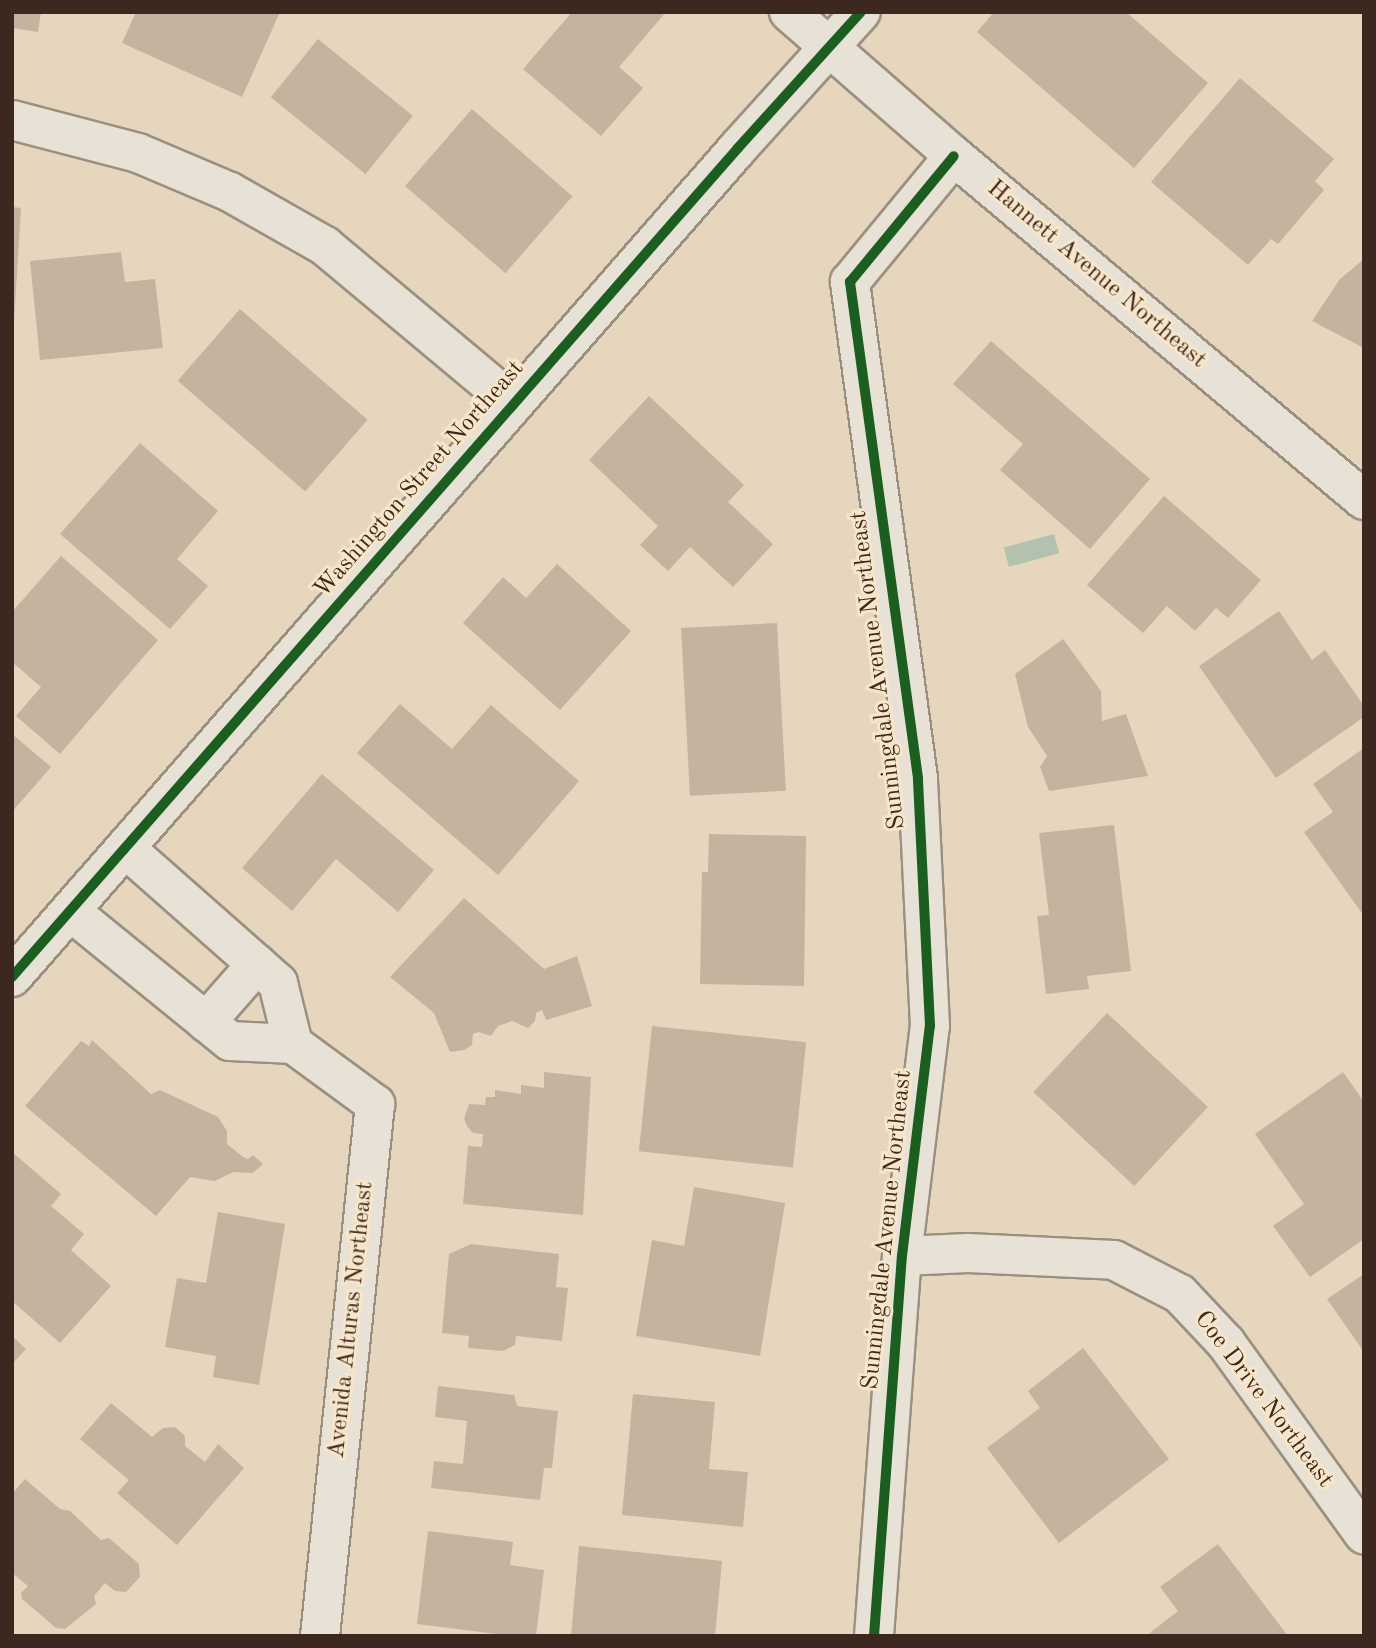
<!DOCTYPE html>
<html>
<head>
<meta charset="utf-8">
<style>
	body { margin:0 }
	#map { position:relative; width:1376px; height:1648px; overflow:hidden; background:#e5d6bd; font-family:"Old Standard TT",serif }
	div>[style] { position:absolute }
	.water>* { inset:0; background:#b2c2af; transform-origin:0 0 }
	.building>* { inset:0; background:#c6b39f; transform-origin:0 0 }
	.roads { filter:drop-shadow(2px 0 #9b9080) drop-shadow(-2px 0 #9b9080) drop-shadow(0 2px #9b9080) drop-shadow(0 -2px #9b9080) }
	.minor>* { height:38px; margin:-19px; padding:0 19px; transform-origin:19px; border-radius:19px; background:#e8e1d5 }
	.tertiary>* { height:38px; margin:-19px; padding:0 19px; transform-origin:19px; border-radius:19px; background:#e8e1d5 }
	.cycleway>* { height:10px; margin:-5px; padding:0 5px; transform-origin:5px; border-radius:5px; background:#1b5e20 }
	span { translate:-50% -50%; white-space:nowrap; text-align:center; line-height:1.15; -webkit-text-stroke:6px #f8e6ca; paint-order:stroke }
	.street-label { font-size:24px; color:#3d281f }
	.frame { position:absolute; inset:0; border:14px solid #3d281f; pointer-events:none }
</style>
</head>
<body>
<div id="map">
	<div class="water">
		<i style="left:1054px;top:534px;width:20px;height:52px;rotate:75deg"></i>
	</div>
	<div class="building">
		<i style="clip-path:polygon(12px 12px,41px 12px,38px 32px,12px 28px)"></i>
		<i style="clip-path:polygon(136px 12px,280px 12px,242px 97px,122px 43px)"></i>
		<i style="clip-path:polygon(572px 12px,666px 12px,619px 67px,643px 88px,601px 136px,523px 69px)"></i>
		<i style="clip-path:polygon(994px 12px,1126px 12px,1208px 83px,1134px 168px,977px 32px)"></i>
		<i style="left:318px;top:39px;width:122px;height:75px;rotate:39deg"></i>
		<i style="clip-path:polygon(1240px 78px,1334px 159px,1315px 181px,1324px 190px,1278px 244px,1271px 239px,1248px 265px,1151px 182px)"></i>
		<i style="left:472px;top:109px;width:133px;height:102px;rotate:41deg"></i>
		<i style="clip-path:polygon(12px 207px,21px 208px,14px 321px,12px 321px)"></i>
		<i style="clip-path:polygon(121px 252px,125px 282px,155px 279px,163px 348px,40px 360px,30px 261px)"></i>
		<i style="clip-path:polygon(1364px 259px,1364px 348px,1312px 321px,1340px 279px)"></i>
		<i style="left:240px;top:309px;width:169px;height:95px;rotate:41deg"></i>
		<i style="clip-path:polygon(991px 341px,1150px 479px,1090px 549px,1000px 470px,1023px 444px,953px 384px)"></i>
		<i style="clip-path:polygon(649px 396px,744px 485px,728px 502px,773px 544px,733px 587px,690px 547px,668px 571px,640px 545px,658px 526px,589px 460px)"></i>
		<i style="clip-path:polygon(140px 443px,218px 511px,177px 559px,208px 586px,170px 629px,60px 534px)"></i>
		<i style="clip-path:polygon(1164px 496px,1261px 580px,1228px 618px,1216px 608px,1195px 631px,1167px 606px,1143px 633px,1087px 585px)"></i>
		<i style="clip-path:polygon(61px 556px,158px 640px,60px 754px,16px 716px,41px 687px,12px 662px,12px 612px)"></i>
		<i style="clip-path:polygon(557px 564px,631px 631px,560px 710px,463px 623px,503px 577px,526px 598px)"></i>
		<i style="clip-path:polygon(1279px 611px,1312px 660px,1325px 650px,1364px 706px,1364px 717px,1276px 778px,1199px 666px)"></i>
		<i style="left:777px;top:623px;width:168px;height:96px;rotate:87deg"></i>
		<i style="clip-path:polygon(1063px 639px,1101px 691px,1102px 721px,1126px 714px,1148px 776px,1049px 791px,1040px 767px,1047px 756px,1028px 727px,1015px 674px)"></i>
		<i style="clip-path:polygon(400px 704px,452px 749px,491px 705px,579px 781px,498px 875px,357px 753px)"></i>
		<i style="clip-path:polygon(12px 734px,51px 767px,12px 812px)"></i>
		<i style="clip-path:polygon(1364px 748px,1364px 916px,1304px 832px,1333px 812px,1313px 784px)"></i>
		<i style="clip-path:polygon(322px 774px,434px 870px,398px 912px,336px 859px,292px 911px,242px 868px)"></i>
		<i style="clip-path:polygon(1114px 825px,1131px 971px,1087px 976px,1089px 989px,1046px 994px,1037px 916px,1049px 915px,1039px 833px)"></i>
		<i style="clip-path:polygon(709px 834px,806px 836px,804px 986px,700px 984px,702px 872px,708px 872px)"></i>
		<i style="clip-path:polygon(464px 898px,544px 969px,577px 956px,592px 1006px,546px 1020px,542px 1010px,536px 1013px,535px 1021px,528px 1028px,512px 1021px,498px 1026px,491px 1036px,479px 1032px,473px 1034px,472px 1045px,464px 1050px,450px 1052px,434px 1013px,390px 977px)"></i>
		<i style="left:1107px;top:1013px;width:138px;height:108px;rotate:43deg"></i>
		<i style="left:652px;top:1026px;width:155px;height:126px;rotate:6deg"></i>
		<i style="clip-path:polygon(92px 1040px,151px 1094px,160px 1090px,218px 1117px,227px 1131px,227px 1144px,243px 1157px,248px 1159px,253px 1155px,263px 1164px,253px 1173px,233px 1172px,215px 1181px,190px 1177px,156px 1216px,25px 1106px,81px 1041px,89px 1046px)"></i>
		<i style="clip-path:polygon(544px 1072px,591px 1077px,583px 1215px,463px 1204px,468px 1146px,482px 1147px,483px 1134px,473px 1133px,467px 1126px,464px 1119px,469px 1104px,485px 1105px,486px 1097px,495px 1097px,495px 1090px,521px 1094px,521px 1085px,544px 1088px)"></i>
		<i style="clip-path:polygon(1343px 1072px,1364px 1102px,1364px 1239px,1310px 1277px,1273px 1226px,1304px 1204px,1255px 1134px)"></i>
		<i style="clip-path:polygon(12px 1152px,61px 1194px,51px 1206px,84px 1234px,71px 1250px,111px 1286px,60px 1343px,12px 1301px)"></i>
		<i style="clip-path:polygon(694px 1187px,785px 1203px,760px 1356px,636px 1336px,652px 1240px,684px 1246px)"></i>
		<i style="clip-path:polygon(218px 1212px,285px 1224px,259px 1385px,213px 1377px,216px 1356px,165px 1347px,177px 1278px,206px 1283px)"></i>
		<i style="clip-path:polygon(471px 1244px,559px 1254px,556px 1287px,568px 1288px,562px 1341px,516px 1336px,515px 1345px,503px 1351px,468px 1348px,469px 1336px,442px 1333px,449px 1254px)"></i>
		<i style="clip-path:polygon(1364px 1274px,1364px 1352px,1327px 1299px)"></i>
		<i style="clip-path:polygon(12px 1336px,26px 1349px,12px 1364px)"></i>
		<i style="clip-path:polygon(1083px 1348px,1169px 1459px,1059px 1543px,987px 1448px,1040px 1408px,1028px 1391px)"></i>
		<i style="clip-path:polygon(438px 1386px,514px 1395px,517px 1406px,558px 1411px,552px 1468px,544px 1468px,540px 1500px,431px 1488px,434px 1461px,463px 1464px,467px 1421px,435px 1417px)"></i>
		<i style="clip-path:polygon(633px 1394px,715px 1402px,709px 1469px,748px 1472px,743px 1527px,622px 1515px)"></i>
		<i style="clip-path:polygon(111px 1403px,152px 1437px,163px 1428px,175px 1427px,185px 1436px,185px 1446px,205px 1462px,218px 1444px,244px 1468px,177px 1545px,117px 1493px,129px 1480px,80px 1439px)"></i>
		<i style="clip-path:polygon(25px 1479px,60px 1509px,70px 1511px,101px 1540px,109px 1538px,139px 1564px,140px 1577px,126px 1592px,115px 1591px,105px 1583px,94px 1596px,96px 1604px,65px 1629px,56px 1628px,22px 1599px,21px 1593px,28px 1586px,12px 1573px,12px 1494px)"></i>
		<i style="clip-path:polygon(428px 1531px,513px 1542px,510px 1565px,544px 1570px,536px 1636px,511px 1636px,417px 1624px)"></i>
		<i style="clip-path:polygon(1218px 1544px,1288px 1636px,1146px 1636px,1178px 1611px,1160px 1587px)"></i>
		<i style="clip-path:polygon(579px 1546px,722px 1561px,715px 1636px,571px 1636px)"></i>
	</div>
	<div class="roads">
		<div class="minor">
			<i style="left:789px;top:12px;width:219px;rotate:41.1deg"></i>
			<i style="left:954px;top:156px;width:535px;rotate:40deg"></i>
			<i style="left:12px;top:120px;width:130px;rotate:14.7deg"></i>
			<i style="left:138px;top:153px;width:100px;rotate:23deg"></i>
			<i style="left:230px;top:192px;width:109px;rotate:29.6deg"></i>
			<i style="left:325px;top:246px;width:246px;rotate:39.9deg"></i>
			<i style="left:125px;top:848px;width:204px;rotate:41.4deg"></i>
			<i style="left:278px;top:983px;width:63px;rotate:76.2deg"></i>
			<i style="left:70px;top:911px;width:206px;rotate:39.1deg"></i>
			<i style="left:230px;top:1041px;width:63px;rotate:2.7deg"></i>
			<i style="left:293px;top:1044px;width:102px;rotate:36.2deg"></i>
			<i style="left:375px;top:1104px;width:535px;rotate:95.9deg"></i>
			<i style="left:206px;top:1022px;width:77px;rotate:-48.7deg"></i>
			<i style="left:902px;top:1256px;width:66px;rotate:-2.6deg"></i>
			<i style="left:968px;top:1253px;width:146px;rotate:2.7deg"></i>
			<i style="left:1114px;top:1260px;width:74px;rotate:27.3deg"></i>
			<i style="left:1180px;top:1294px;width:67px;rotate:46.8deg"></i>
			<i style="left:1226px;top:1343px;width:236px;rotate:54.2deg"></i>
			<i style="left:874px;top:1636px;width:381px;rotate:-85.8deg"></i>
			<i style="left:902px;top:1256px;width:232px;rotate:-83.1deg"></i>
			<i style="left:930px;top:1026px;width:248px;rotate:-92.8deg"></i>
			<i style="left:918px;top:778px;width:501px;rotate:-97.81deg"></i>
			<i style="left:850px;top:282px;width:163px;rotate:-50.5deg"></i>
		</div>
		<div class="tertiary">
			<i style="left:12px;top:977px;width:1102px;rotate:-48.79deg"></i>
			<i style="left:738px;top:148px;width:183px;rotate:-47.9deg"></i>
		</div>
	</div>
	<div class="cycleway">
		<i style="left:12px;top:977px;width:1102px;rotate:-48.79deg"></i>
		<i style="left:738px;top:148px;width:183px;rotate:-47.9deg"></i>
		<i style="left:874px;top:1636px;width:381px;rotate:-85.8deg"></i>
		<i style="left:902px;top:1256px;width:232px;rotate:-83.1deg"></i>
		<i style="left:930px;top:1026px;width:248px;rotate:-92.8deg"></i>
		<i style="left:918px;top:778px;width:501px;rotate:-97.81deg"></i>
		<i style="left:850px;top:282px;width:163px;rotate:-50.5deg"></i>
	</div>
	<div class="street-label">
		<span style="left:1096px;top:275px;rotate:40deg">Hannett Avenue Northeast</span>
		<span style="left:420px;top:480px;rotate:-49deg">Washington Street Northeast</span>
		<span style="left:879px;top:670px;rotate:-97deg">Sunningdale Avenue Northeast</span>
		<span style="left:888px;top:1230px;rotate:-84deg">Sunningdale Avenue Northeast</span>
		<span style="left:352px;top:1320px;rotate:-84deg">Avenida Alturas Northeast</span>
		<span style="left:1263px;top:1400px;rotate:53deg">Coe Drive Northeast</span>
	</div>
	<div class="frame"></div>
</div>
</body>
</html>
